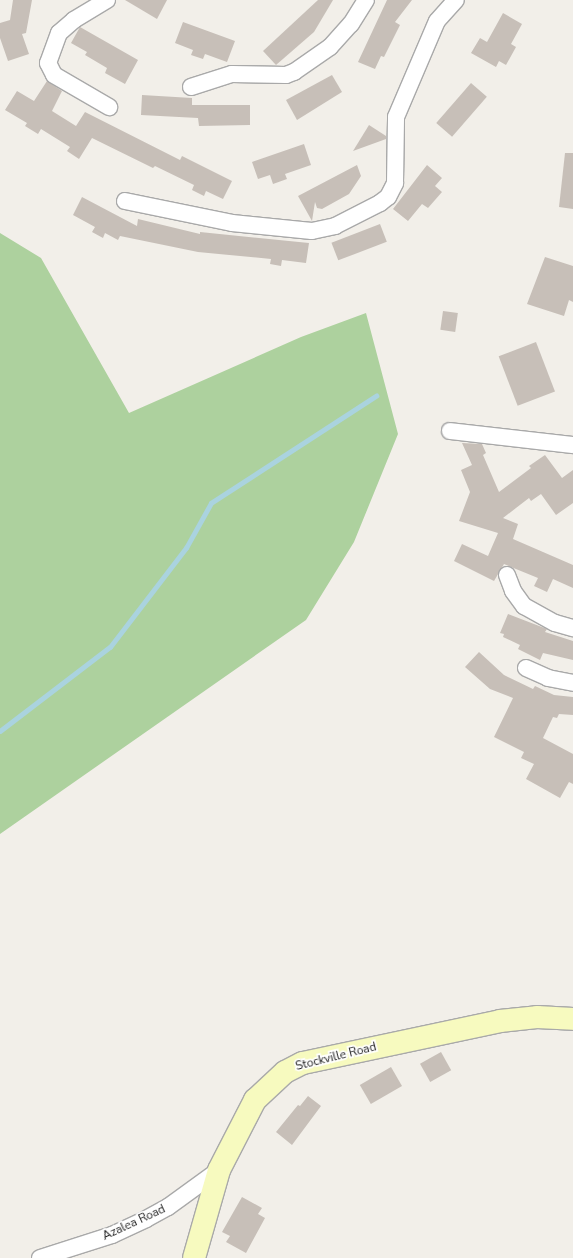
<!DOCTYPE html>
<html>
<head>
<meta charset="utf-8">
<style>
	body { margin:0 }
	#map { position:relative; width:573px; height:1258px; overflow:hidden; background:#f2efe9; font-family:"Nunito Sans",sans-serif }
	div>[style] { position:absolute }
	.forest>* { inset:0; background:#add19e }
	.stream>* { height:4.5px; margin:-2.25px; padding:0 2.25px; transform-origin:2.25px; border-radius:2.25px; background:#aad3df }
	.building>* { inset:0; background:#c7bfb8; transform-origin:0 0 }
	.roads { filter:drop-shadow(1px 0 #a9a9a9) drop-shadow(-1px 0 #a9a9a9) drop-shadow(0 1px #a9a9a9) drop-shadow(0 -1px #a9a9a9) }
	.street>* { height:16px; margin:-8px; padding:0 8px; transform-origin:8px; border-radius:8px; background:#fff }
	.secondary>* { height:22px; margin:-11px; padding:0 11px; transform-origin:11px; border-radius:11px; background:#f7fabf }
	span { translate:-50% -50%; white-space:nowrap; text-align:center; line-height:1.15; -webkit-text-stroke:3.5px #fff; paint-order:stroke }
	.street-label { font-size:12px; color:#222 }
</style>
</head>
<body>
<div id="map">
	<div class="forest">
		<i style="clip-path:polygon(0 233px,41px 258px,129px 413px,301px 337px,366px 313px,398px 434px,354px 542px,306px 620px,0 834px)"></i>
	</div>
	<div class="stream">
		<i style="left:0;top:731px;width:138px;rotate:-37.4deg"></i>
		<i style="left:110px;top:647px;width:125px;rotate:-52.5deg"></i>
		<i style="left:186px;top:548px;width:51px;rotate:-60.9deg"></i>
		<i style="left:211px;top:503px;width:197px;rotate:-33deg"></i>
	</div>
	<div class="building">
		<i style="clip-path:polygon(13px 0,32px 0,26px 33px,22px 34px,29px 54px,8px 61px,0 38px,0 23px,10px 20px)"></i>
		<i style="clip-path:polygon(125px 0,167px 0,157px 19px)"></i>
		<i style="clip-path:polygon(318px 0,333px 0,314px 32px,276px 65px,263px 51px)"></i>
		<i style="clip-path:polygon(387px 0,412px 0,395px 22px,400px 25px,384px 57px,381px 56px,375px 69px,358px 62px)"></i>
		<i style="clip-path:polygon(503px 13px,522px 24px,511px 44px,516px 47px,506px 65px,499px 61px,496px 67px,471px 53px,480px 38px,487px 42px)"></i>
		<i style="clip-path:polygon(183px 22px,235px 41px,227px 62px,205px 54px,203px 59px,191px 55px,193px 50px,175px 43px)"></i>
		<i style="clip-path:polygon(80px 27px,138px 60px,125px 84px,105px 73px,107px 68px,85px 55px,87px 52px,71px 43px)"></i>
		<i style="clip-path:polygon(332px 75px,342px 92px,297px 120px,286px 100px)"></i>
		<i style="clip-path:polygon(47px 81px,62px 91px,52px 111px,76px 126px,85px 112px,180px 160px,182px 156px,232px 181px,223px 199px,206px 191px,204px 196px,192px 190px,194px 185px,155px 166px,153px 168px,92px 138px,79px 159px,67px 151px,70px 147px,41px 129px,38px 134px,25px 126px,27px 123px,5px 110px,17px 91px,34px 101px)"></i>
		<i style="left:471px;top:83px;width:21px;height:53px;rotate:41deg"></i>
		<i style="clip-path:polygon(142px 95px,192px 98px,192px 105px,250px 105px,250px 125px,199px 126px,198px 118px,141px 115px)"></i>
		<i style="clip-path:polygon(369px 125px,386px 136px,386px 139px,353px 151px)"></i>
		<i style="clip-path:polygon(304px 144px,311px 165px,285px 174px,287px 179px,273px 184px,270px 175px,258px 179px,252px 162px)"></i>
		<i style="clip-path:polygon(565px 153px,573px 153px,573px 209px,559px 207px)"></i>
		<i style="clip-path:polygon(357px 165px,361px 176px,349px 194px,322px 209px,317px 208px,315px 202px,312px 221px,298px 196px)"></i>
		<i style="clip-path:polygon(427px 165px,442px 178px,435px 186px,442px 192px,428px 208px,422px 204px,408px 221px,393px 209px)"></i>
		<i style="clip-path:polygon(82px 197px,137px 226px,138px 219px,200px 234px,200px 232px,309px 243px,306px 263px,282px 260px,281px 266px,270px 264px,271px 259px,198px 252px,120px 236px,118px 240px,105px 233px,103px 238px,92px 232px,95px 227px,73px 215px)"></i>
		<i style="left:380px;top:224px;width:19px;height:52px;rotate:69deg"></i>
		<i style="clip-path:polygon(545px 257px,573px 266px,573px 302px,569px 300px,564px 316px,527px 304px)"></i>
		<i style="left:443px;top:311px;width:15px;height:19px;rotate:8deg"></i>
		<i style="left:536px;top:342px;width:53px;height:40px;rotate:69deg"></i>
		<i style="clip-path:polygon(462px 443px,482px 444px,486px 453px,483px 455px,499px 492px,531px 468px,529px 466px,545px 455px,562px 478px,573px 470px,573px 503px,556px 515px,541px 494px,531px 501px,529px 498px,503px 518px,518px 524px,513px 539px,573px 565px,573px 588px,553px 579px,547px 592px,534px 586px,538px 578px,504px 564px,494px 581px,454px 561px,462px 544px,488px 556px,498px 533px,459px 521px,470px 492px,461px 470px,472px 465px)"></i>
		<i style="clip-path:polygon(508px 614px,547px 629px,545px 632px,573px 641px,573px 660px,543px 653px,540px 660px,518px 649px,520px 645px,503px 637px,504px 634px,500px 633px)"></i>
		<i style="clip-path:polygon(479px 652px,504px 675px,533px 689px,535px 686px,554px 695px,573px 697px,573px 715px,559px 714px,557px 718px,553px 717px,543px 738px,573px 754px,573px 784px,569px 782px,560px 798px,526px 779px,534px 764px,521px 758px,524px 752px,494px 737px,513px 698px,490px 689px,465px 667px)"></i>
		<i style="left:441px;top:1052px;width:21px;height:24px;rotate:61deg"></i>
		<i style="left:391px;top:1067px;width:22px;height:36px;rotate:60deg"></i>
		<i style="clip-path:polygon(308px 1096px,321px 1106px,292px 1145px,276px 1132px,298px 1105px,300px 1106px)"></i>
		<i style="clip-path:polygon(242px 1197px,262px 1208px,258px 1214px,265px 1218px,246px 1253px,226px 1242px,230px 1236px,222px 1232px)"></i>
	</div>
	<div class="roads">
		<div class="street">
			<i style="left:107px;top:0;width:39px;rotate:149deg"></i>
			<i style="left:74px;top:20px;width:20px;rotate:139deg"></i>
			<i style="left:59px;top:33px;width:32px;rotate:110deg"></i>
			<i style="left:48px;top:63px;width:13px;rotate:63deg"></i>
			<i style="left:54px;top:75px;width:64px;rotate:30.2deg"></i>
			<i style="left:191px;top:87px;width:43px;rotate:-17.6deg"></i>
			<i style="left:232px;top:74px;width:54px;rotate:1.1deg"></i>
			<i style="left:286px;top:75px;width:9px;rotate:-21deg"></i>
			<i style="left:294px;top:72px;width:44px;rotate:-34.8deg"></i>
			<i style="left:330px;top:47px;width:31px;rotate:-48deg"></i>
			<i style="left:351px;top:24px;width:28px;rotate:-58deg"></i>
			<i style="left:125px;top:201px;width:109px;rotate:11.6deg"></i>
			<i style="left:232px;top:223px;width:80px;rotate:5.7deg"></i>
			<i style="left:312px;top:231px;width:24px;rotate:-12deg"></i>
			<i style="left:335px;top:226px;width:51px;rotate:-27.1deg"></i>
			<i style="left:380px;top:203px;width:10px;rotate:-37deg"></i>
			<i style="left:388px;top:197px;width:16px;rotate:-63deg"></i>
			<i style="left:395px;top:183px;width:66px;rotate:-89.1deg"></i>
			<i style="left:396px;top:117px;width:104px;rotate:-66.9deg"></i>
			<i style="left:437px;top:21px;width:28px;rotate:-48deg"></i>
			<i style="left:450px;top:431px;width:124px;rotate:6.5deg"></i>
			<i style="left:507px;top:575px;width:17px;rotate:69deg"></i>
			<i style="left:513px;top:591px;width:19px;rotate:54deg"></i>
			<i style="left:524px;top:606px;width:35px;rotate:29deg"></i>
			<i style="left:555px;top:623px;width:19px;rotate:16deg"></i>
			<i style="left:526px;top:668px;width:24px;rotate:24deg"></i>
			<i style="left:548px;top:678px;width:25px;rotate:11deg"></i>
			<i style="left:40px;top:1258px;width:76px;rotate:-17.7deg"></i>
			<i style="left:112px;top:1235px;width:38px;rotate:-25deg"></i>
			<i style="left:146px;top:1219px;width:25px;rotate:-29deg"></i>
			<i style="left:168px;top:1207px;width:63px;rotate:-36deg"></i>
		</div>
		<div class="secondary">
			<i style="left:194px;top:1258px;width:91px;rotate:-74.1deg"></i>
			<i style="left:219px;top:1170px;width:79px;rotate:-62.8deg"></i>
			<i style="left:255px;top:1100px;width:41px;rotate:-43deg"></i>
			<i style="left:285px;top:1072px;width:20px;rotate:-27deg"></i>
			<i style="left:303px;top:1063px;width:201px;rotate:-12deg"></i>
			<i style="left:500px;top:1021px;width:37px;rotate:-6deg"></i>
			<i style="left:537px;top:1017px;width:36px;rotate:3deg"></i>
		</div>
	</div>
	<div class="street-label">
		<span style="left:336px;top:1057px;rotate:-14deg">Stockville Road</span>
		<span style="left:134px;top:1223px;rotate:-25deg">Azalea Road</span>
	</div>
</div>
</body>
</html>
